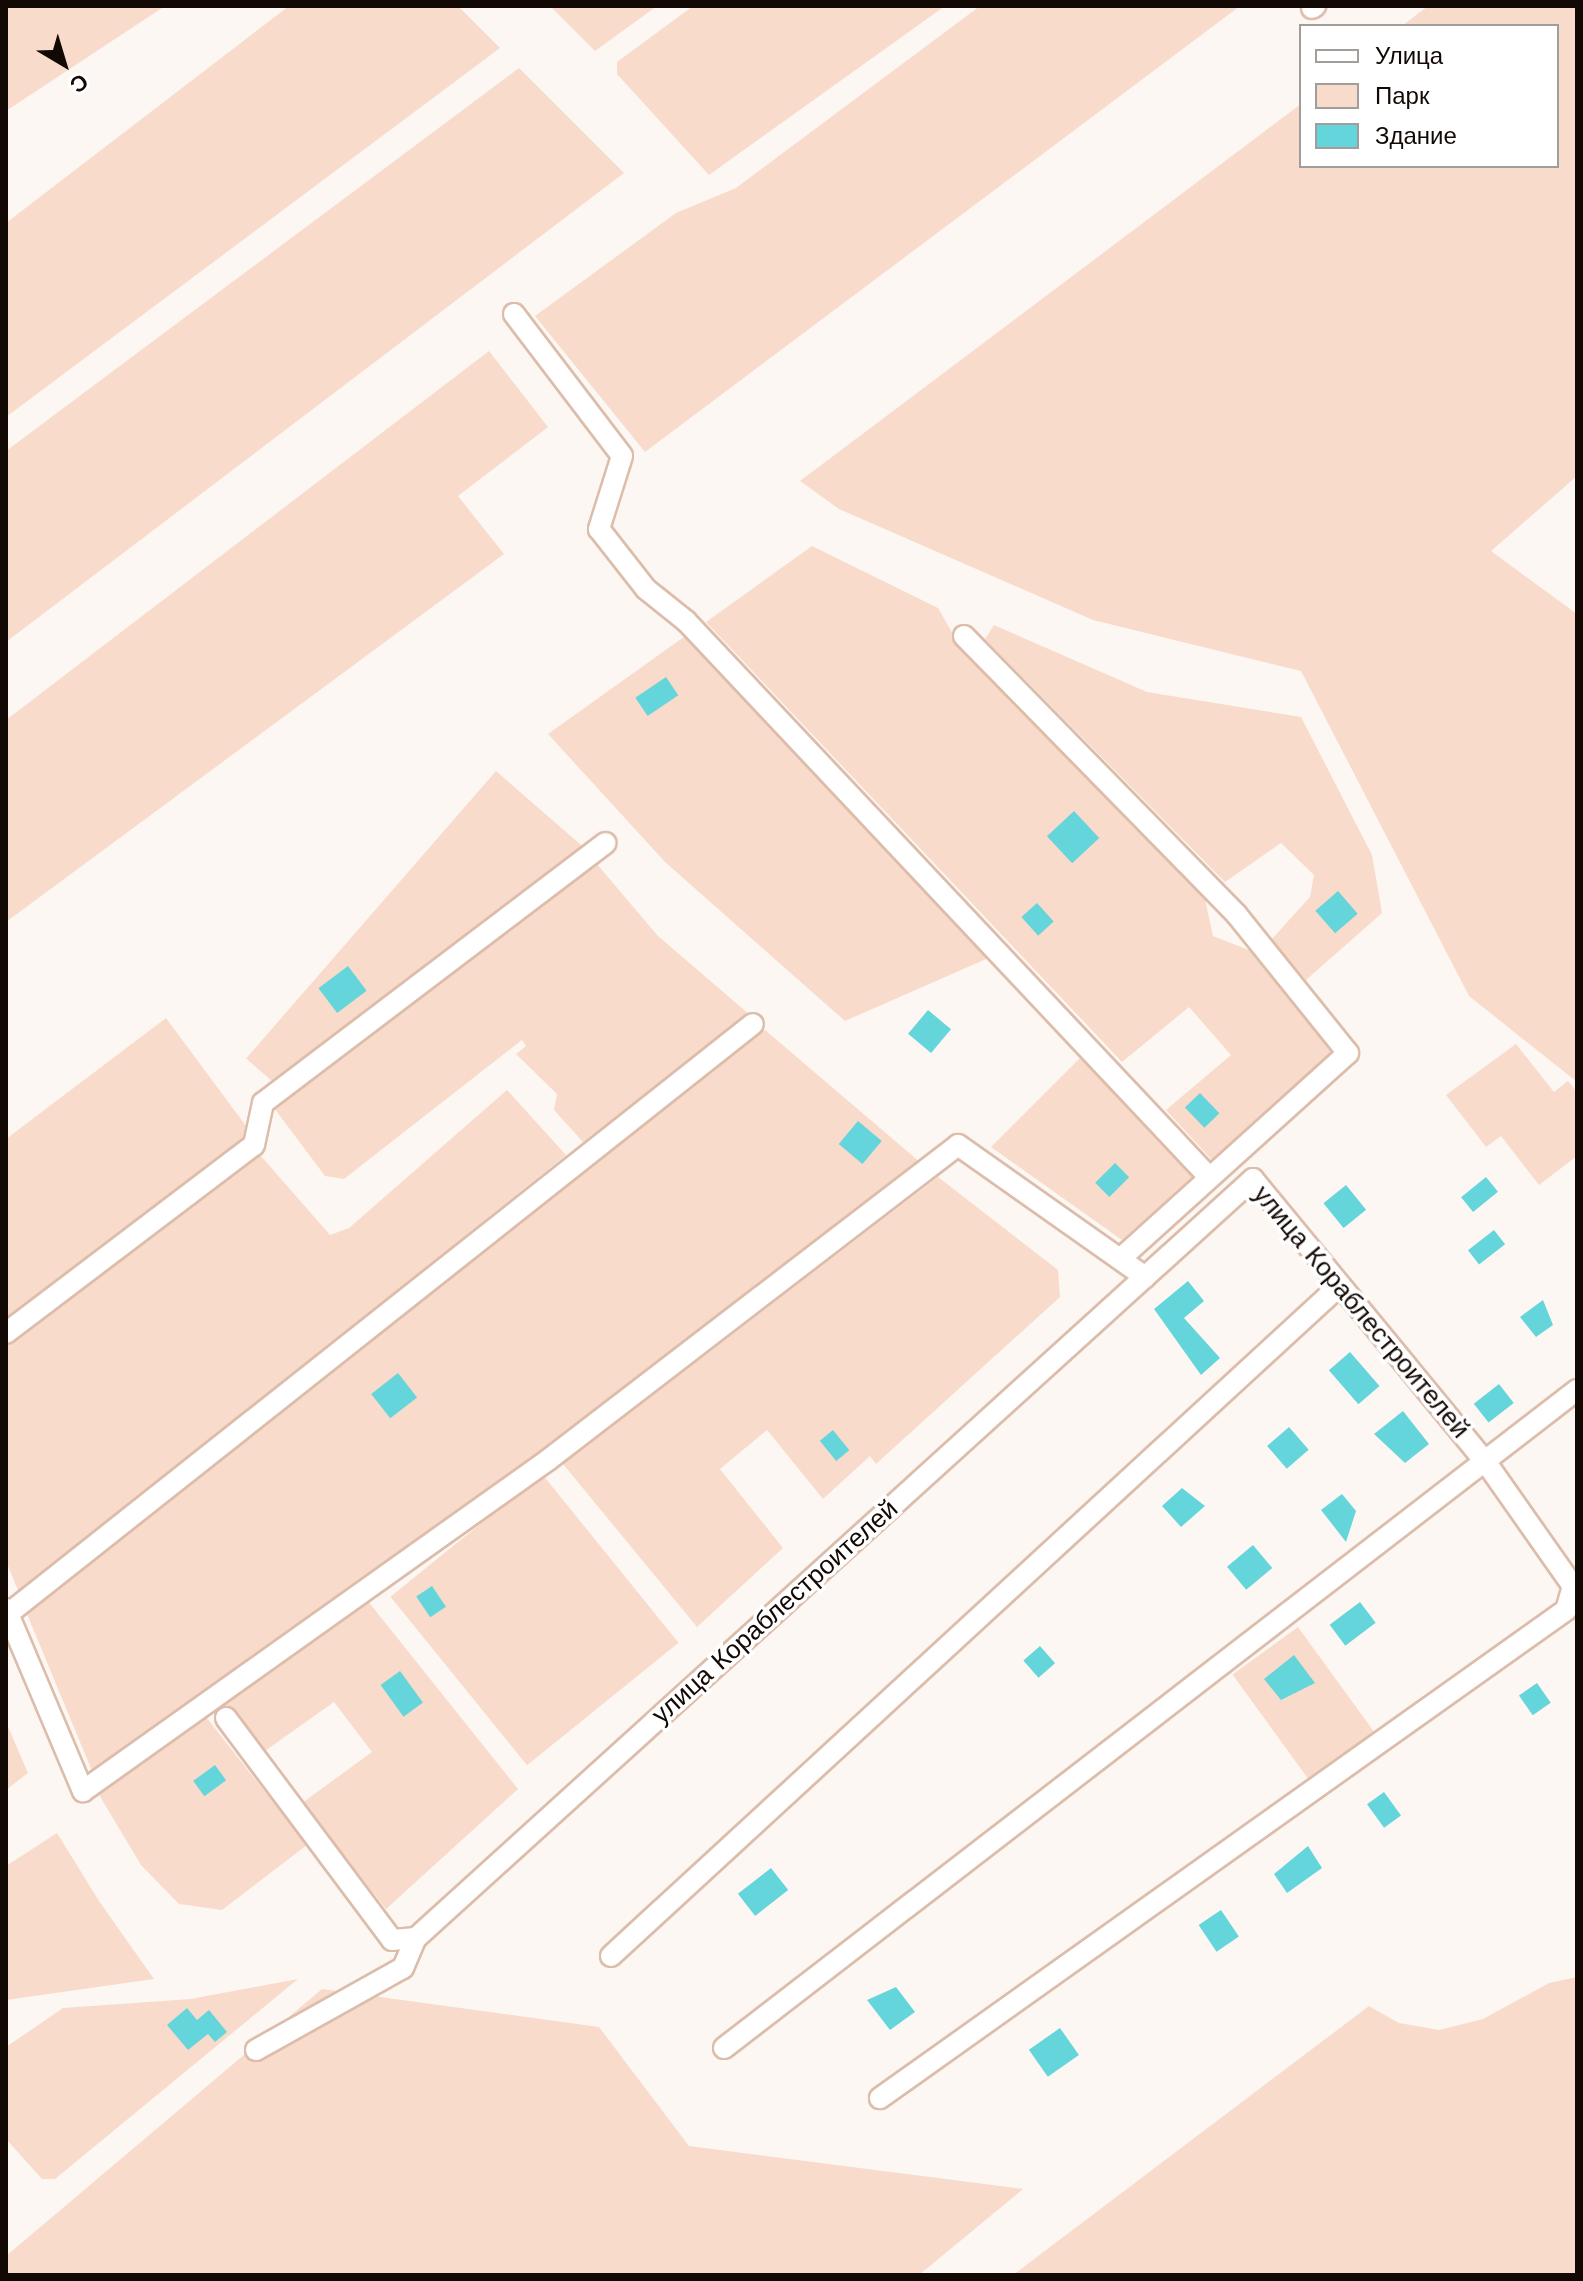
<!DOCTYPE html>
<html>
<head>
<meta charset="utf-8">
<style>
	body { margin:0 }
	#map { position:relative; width:1583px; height:2281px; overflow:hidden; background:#fdf7f3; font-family:"Work Sans",sans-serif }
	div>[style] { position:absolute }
	.green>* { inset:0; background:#f8dbca; transform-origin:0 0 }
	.building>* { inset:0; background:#65d5dc; transform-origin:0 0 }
	.roads { filter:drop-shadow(2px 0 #dcbdab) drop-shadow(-2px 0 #dcbdab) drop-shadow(0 2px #dcbdab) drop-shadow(0 -2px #dcbdab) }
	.minor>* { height:20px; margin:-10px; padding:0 10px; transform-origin:10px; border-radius:10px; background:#fff }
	span { translate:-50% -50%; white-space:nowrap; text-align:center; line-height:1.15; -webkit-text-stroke:7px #fff; paint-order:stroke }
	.street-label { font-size:26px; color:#130904 }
	.frame { position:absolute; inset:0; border:8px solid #130904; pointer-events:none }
	.legend { position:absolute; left:1299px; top:24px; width:260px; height:144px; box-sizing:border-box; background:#fff; border:2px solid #a19d9b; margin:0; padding:10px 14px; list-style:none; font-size:24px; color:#130904 }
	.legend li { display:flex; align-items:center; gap:16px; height:40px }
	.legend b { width:40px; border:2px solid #a19d9b }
	.north { position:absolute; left:24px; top:24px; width:80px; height:80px; -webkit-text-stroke:6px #fff; paint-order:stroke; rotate:142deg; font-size:22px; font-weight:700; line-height:32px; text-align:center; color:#130904 }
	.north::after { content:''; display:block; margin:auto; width:28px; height:36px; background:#130904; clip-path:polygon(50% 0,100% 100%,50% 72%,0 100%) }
</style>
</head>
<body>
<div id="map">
	<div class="green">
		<i style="clip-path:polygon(6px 6px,165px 6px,6px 111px)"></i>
		<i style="clip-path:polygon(289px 6px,458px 6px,500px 48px,6px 417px,6px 223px)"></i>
		<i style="clip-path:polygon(550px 6px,657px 6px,595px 51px)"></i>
		<i style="clip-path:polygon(693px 6px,945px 6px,709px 175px,617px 74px,617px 62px)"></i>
		<i style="clip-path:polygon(980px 6px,1240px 6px,645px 452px,535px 316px,676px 213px,736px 188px)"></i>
		<i style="clip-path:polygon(1428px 6px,1577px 6px,1577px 476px,1491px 551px,1577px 614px,1577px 1082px,1469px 996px,1301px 671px,1093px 620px,839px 509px,800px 481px,1301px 104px,1301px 166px,1557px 166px,1557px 26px,1402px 26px)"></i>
		<i style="clip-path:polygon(519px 68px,624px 173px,6px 642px,6px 451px)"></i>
		<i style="clip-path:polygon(489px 351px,548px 427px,458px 496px,504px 554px,6px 922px,6px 720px)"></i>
		<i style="clip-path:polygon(812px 546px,938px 608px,957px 641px,1203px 890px,1213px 936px,1254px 952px,1338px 1049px,1212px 1160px,1166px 1110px,1231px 1055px,1189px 1007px,1122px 1062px,706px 622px)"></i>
		<i style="clip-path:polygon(994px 625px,1147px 692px,1301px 717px,1372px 855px,1382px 913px,1306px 980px,1271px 940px,1310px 897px,1314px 875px,1281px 843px,1225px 882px,985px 639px)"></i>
		<i style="clip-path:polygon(688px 634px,993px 956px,845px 1021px,665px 862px,548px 734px)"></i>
		<i style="left:496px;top:771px;width:115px;height:381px;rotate:41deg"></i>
		<i style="clip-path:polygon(596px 863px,658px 936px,750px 1015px,583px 1142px,554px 1110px,557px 1094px,516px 1054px,526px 1046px,522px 1040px,344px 1179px,325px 1176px,274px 1108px)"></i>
		<i style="clip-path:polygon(166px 1018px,249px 1130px,247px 1138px,6px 1320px,6px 1139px)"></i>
		<i style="clip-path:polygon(765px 1030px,921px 1163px,569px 1432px,92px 1771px,27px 1614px)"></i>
		<i style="clip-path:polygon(1516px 1044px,1554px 1092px,1568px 1081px,1577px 1092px,1577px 1156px,1539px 1185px,1501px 1136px,1486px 1147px,1446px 1095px)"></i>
		<i style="clip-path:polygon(1085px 1053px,1196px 1174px,1122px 1240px,991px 1147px)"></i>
		<i style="clip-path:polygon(507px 1090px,566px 1155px,19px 1593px,6px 1561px,6px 1347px,260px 1155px,330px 1235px,349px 1228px)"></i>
		<i style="clip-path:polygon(938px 1177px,1058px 1270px,1060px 1297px,876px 1464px,870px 1456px,823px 1499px,767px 1430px,720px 1469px,783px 1548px,697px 1627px,563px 1464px)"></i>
		<i style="left:542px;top:1474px;width:217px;height:195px;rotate:51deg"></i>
		<i style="clip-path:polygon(367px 1600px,518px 1789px,386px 1909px,302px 1803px,372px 1752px,334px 1702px,262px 1753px,223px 1704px)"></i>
		<i style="left:1298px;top:1627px;width:130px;height:81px;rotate:54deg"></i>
		<i style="clip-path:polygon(206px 1717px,307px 1845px,222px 1910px,179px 1904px,141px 1865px,98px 1793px)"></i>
		<i style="clip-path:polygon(6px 1722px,28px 1773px,6px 1790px)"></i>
		<i style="clip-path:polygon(57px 1833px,99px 1901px,154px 1979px,6px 2000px,6px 1866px)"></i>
		<i style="clip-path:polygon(1577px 1977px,1577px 2275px,1013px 2275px,1369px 2006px,1399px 2023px,1439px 2030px,1483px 2019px,1549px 1983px)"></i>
		<i style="clip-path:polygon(298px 1979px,55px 2179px,42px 2179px,6px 2139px,6px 2047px,63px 2008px,191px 1999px)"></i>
		<i style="clip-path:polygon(322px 1989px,599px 2027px,689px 2146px,1023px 2189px,919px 2275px,6px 2275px,6px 2256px)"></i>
	</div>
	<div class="building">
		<i style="left:666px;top:677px;width:22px;height:37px;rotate:56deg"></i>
		<i style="left:1074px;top:811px;width:37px;height:37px;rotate:47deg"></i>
		<i style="left:1338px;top:891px;width:30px;height:30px;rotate:49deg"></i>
		<i style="left:1037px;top:903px;width:25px;height:21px;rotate:48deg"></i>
		<i style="left:348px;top:966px;width:31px;height:37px;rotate:53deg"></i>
		<i style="left:928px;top:1010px;width:30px;height:31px;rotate:40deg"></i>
		<i style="left:1200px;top:1093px;width:28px;height:21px;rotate:46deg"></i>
		<i style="left:858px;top:1121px;width:31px;height:30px;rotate:40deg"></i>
		<i style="left:1115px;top:1163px;width:20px;height:28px;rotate:45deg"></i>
		<i style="left:1486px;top:1177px;width:19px;height:32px;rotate:51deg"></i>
		<i style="left:1346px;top:1185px;width:32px;height:29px;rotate:51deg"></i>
		<i style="left:1494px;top:1230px;width:18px;height:33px;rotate:52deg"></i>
		<i style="clip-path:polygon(1188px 1281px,1204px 1301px,1184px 1318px,1220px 1358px,1201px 1375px,1154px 1309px)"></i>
		<i style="clip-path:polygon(1543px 1300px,1553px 1325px,1536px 1337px,1520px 1317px)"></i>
		<i style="left:1350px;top:1352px;width:45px;height:28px;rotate:49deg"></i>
		<i style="left:398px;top:1373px;width:31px;height:34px;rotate:52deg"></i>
		<i style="left:1499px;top:1384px;width:24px;height:32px;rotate:52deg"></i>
		<i style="clip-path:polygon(1403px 1411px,1429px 1444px,1405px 1463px,1374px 1434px)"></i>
		<i style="left:1289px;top:1427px;width:30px;height:29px;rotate:49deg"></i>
		<i style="left:833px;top:1430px;width:26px;height:17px;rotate:51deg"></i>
		<i style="clip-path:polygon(1182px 1488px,1205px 1506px,1181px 1527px,1162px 1506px)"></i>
		<i style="clip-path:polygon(1342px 1494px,1356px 1511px,1346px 1542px,1321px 1510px)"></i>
		<i style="left:1253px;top:1545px;width:30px;height:34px;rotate:50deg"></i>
		<i style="left:432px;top:1586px;width:25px;height:19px;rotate:56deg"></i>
		<i style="left:1360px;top:1602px;width:26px;height:38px;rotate:53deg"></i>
		<i style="left:1040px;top:1646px;width:23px;height:22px;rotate:49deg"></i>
		<i style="clip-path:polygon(1294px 1655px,1315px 1683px,1281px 1700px,1264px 1679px)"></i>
		<i style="left:400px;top:1671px;width:39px;height:24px;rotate:54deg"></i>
		<i style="left:1537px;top:1683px;width:24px;height:22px;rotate:55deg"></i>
		<i style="left:215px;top:1765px;width:19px;height:27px;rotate:54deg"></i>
		<i style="left:1384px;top:1792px;width:29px;height:21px;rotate:54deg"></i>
		<i style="clip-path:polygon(1308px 1846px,1322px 1868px,1287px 1893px,1274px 1874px)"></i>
		<i style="left:771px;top:1868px;width:28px;height:42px;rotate:52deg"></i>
		<i style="left:1221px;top:1910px;width:32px;height:27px;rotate:56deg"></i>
		<i style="clip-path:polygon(896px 1987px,915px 2012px,890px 2030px,867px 2000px)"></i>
		<i style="clip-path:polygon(187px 2008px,197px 2020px,209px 2010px,227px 2032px,215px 2042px,208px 2034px,188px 2050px,167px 2025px)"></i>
		<i style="left:1060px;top:2028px;width:33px;height:38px;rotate:55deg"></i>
	</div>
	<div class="roads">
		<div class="minor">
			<i style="left:1312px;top:8px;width:4px;rotate:-34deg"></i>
			<i style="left:514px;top:314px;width:178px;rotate:52.7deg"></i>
			<i style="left:622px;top:456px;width:77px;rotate:107.5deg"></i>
			<i style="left:599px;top:529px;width:76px;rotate:51.9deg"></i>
			<i style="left:646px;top:589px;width:51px;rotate:38.7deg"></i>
			<i style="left:686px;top:621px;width:763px;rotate:46.75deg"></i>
			<i style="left:964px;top:636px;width:390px;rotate:45.6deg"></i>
			<i style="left:1237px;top:915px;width:177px;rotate:51.2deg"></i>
			<i style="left:1348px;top:1053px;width:306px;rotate:137.9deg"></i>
			<i style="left:6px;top:1333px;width:311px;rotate:-37.2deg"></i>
			<i style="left:254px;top:1145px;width:43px;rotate:-77.9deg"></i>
			<i style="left:263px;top:1103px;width:430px;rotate:-37.2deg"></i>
			<i style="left:6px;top:1609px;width:198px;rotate:67.1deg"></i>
			<i style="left:83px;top:1791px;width:571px;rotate:-35.44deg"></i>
			<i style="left:548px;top:1460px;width:517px;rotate:-37.53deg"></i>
			<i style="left:958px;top:1145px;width:229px;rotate:35.2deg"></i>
			<i style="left:8px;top:1614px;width:950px;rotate:-38.38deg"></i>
			<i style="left:226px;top:1718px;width:277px;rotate:53.2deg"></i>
			<i style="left:392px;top:1940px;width:24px;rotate:-5deg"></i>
			<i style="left:611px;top:1956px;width:989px;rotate:-42.62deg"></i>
			<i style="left:724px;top:2048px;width:1077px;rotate:-37.65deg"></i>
			<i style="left:256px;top:2050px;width:168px;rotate:-29.2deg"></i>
			<i style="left:403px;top:1968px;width:33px;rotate:-67deg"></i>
			<i style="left:416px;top:1938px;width:1130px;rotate:-42.2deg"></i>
			<i style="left:1253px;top:1179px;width:365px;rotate:50.6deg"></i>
			<i style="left:1485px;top:1461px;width:153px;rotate:54.9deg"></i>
			<i style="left:1573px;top:1586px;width:25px;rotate:106deg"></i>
			<i style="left:1566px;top:1610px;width:842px;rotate:144.57deg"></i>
		</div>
	</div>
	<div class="street-label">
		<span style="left:1361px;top:1312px;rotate:50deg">улица Кораблестроителей</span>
		<span style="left:775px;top:1612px;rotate:-42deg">улица Кораблестроителей</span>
	</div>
	<div class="frame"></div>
	<ul class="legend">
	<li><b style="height:10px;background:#fff"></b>Улица</li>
	<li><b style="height:22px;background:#f8dbca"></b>Парк</li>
	<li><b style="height:22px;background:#65d5dc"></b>Здание</li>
	</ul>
	<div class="north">С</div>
</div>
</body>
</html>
